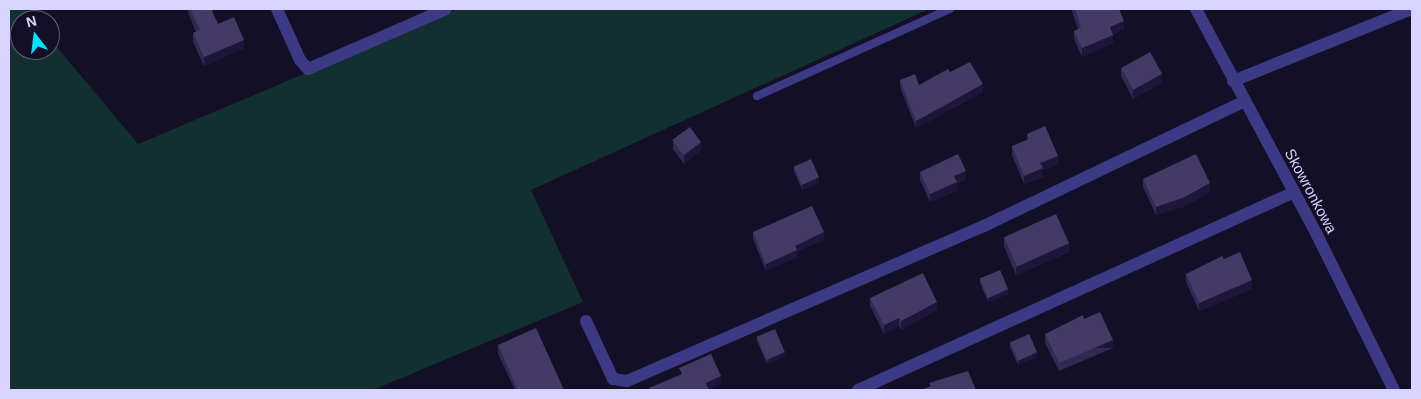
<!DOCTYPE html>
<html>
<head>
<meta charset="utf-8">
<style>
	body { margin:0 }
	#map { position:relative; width:1421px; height:399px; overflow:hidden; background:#130f26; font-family:Helvetica,sans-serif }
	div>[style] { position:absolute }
	.green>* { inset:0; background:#12302f }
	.lane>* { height:8px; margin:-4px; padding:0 4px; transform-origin:4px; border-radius:4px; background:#3d3a85 }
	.street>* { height:12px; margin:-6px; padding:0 6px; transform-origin:6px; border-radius:6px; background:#3d3a85 }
	.wall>* { inset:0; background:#312854 }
	.shaded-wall>* { inset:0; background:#1d163a; transform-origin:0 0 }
	.building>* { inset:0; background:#433a66; transform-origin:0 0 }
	span { translate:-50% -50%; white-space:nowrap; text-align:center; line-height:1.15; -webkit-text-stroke:4px #130f26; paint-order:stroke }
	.street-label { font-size:15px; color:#d9d4ff }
	.frame { position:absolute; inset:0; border:10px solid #d9d4ff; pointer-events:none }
	.north { position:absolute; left:10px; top:10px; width:50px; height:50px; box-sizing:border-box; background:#130f26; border:1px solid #625e7d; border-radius:50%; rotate:345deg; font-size:14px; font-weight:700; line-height:20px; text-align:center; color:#d9d4ff }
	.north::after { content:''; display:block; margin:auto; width:18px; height:22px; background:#00e5ff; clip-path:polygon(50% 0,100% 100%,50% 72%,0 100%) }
</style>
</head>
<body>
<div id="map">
	<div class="green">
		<i style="clip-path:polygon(9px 9px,26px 9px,35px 20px,20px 20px,20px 50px,50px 50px,50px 39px,138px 144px,458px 9px,929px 9px,531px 190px,583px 302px,373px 390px,9px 390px)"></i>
	</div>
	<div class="lane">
		<i style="left:757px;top:96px;width:212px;rotate:-24.3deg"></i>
	</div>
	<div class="street">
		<i style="left:277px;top:9px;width:56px;rotate:65.7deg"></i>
		<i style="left:300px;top:60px;width:12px;rotate:48deg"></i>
		<i style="left:308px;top:69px;width:150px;rotate:-23.5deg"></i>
		<i style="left:1196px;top:9px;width:256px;rotate:61.8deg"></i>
		<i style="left:1317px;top:235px;width:173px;rotate:63.6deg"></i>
		<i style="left:1233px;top:81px;width:192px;rotate:-22deg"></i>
		<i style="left:586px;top:321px;width:64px;rotate:65deg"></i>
		<i style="left:613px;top:379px;width:14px;rotate:8deg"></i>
		<i style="left:627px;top:381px;width:389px;rotate:-23.5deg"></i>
		<i style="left:984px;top:226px;width:289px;rotate:-25.6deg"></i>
		<i style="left:858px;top:390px;width:479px;rotate:-24.4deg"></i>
	</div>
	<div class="wall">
		<i style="clip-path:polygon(188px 9px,211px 9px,218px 24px,244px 48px,204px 66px,193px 42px,193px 33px,196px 32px,188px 13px)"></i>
		<i style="clip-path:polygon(1071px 9px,1119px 9px,1124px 29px,1113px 34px,1113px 43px,1082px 57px,1074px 39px,1074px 31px,1078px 29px)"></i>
		<i style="clip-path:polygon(1121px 68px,1162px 83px,1133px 99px,1121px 76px)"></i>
		<i style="clip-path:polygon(900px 80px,919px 85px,983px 92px,916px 128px,900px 87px)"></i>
		<i style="clip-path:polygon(1027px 134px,1058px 164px,1043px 170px,1043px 177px,1024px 184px,1012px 155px,1012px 146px,1027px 140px)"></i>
		<i style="clip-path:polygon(673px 141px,701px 150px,684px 164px,673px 149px)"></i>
		<i style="clip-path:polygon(794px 167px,819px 182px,802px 190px,794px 171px)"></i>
		<i style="clip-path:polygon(920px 172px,966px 179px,957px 184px,957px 191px,930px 202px,920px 180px)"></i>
		<i style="clip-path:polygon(1143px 179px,1210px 192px,1185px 206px,1156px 215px,1143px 187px)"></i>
		<i style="clip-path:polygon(753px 232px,824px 239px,797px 252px,797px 257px,766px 271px,753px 239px)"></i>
		<i style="clip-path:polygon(1004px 238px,1069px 252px,1016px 275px,1004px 246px)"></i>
		<i style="clip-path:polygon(1224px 259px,1252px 289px,1199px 311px,1186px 282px,1186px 274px)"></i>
		<i style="clip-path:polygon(980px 278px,1008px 294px,988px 302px,980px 283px)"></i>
		<i style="clip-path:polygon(870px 298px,937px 310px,901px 330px,899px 326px,884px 334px,870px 306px)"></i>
		<i style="clip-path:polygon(1084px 319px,1113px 348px,1059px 371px,1045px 343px,1045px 334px)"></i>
		<i style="clip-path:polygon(757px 337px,785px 356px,767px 364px,757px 341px)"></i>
		<i style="clip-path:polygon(1010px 343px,1037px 357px,1018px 365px,1010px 347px)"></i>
		<i style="clip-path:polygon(498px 345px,564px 390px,515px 390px,498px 354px)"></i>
	</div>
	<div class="shaded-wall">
		<i style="clip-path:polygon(1124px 21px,1124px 29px,1110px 35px,1110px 27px)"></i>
		<i style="clip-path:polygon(1113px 35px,1113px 43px,1082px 57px,1082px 48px)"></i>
		<i style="clip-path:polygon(244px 40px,244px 48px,204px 66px,204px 57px)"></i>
		<i style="clip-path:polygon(1162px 74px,1162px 83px,1133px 99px,1133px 90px)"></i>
		<i style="clip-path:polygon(983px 84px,983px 92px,916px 128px,916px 121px)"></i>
		<i style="clip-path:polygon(701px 142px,701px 150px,684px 164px,684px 155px)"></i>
		<i style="clip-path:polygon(1058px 156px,1058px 164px,1043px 170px,1043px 177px,1024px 184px,1024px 176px,1040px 163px)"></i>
		<i style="clip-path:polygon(966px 171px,966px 179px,957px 184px,957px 191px,930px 202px,930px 194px,954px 176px)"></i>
		<i style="clip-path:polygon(819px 177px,819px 182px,802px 190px,802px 185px)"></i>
		<i style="clip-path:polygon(1210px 183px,1210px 192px,1185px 206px,1156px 215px,1156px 207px)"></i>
		<i style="clip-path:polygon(824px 232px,824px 239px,797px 252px,797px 257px,766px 271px,766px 264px,795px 246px)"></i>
		<i style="clip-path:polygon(1069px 243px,1069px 252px,1016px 275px,1016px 267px)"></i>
		<i style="clip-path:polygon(1252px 280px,1252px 289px,1199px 311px,1199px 303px)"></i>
		<i style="clip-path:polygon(1008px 289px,1008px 294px,988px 302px,988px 298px)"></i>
		<i style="clip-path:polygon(937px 302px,937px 310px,901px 330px,901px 321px)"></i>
		<i style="clip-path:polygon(899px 318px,899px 326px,884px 334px,884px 325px)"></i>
		<i style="left:1113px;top:340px;width:8px;height:59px;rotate:90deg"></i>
		<i style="clip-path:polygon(785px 352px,785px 356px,767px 364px,767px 360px)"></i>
		<i style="clip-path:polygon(1037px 352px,1037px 357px,1018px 365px,1018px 361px)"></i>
		<i style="clip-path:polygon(721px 376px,721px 384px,708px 390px,706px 383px)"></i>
	</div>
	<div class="building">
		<i style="clip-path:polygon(190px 9px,211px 9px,218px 24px,234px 17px,244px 40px,204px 57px,193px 33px,200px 30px)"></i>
		<i style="clip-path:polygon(1075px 9px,1119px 9px,1124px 21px,1110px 27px,1113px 35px,1082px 48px,1074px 31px,1081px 28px)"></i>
		<i style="left:1150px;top:52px;width:25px;height:33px;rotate:61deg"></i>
		<i style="clip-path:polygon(970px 62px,983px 84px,916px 121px,900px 80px,915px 74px,919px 85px,948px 69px,950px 72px)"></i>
		<i style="clip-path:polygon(1045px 126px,1058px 156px,1040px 163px,1043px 168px,1024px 176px,1012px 146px,1029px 139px,1027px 134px)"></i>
		<i style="left:690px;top:127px;width:19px;height:22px;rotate:54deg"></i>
		<i style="clip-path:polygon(958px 154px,966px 171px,954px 176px,957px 182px,930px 194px,920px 172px)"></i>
		<i style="clip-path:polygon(1196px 154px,1210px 183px,1185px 197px,1156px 207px,1143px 179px)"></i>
		<i style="left:811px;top:159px;width:20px;height:19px;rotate:66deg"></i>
		<i style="clip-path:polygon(812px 206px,824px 232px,795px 246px,797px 250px,766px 264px,753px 232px)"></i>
		<i style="left:1056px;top:214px;width:32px;height:57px;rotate:66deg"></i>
		<i style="clip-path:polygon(1240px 252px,1252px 280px,1199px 303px,1186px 274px,1222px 256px,1224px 259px)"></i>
		<i style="left:1000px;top:270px;width:21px;height:22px;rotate:67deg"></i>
		<i style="clip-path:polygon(923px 273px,937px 302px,901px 321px,899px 318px,884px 325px,870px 298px)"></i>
		<i style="clip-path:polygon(1100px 312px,1113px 340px,1059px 363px,1045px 334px,1083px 315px,1084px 319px)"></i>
		<i style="clip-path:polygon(536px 328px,564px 390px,518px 390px,498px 345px)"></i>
		<i style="left:775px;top:329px;width:25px;height:20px;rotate:67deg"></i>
		<i style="left:1029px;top:334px;width:20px;height:21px;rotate:66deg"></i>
		<i style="clip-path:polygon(711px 354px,721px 376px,706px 383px,709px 390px,650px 390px,649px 388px,682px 374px,679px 368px)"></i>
		<i style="clip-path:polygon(968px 371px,976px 390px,921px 390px,931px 386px,929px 383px)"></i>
	</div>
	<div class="street-label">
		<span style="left:1311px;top:191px;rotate:62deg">Skowronkowa</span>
	</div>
	<div class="frame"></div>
	<div class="north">N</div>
</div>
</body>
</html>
